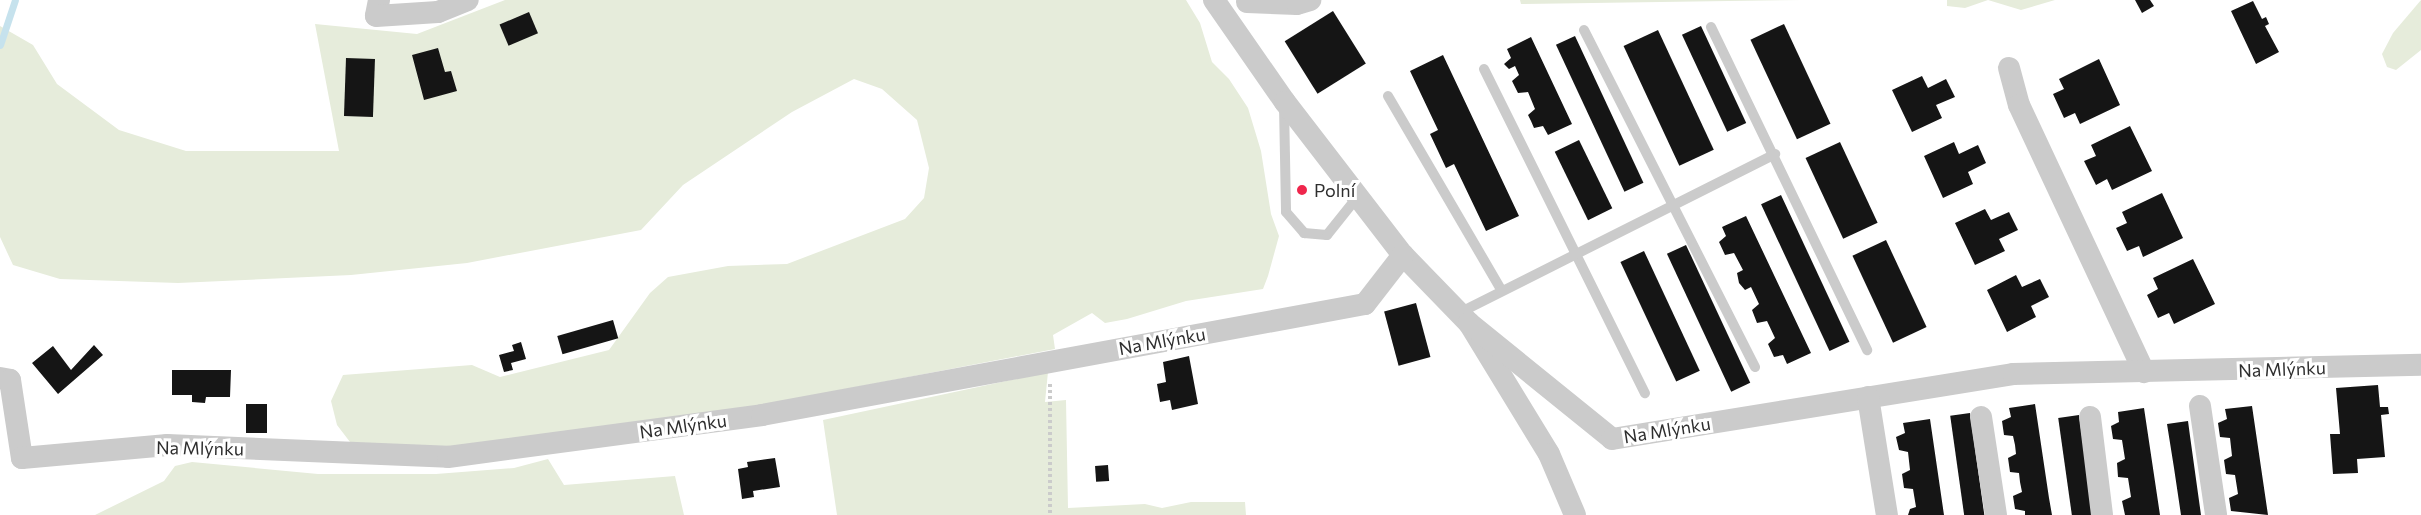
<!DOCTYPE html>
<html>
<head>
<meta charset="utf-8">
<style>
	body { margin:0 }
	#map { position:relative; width:2421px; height:515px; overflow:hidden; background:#fff; font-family:Commissioner,sans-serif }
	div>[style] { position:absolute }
	.green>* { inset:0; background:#e6ecdb }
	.stream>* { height:7px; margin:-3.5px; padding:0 3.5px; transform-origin:3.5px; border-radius:3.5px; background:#c6e2ed }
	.building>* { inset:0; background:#151515; transform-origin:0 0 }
	.path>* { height:4px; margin-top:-2px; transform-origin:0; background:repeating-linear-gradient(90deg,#cbcbcb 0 3px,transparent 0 6px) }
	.lane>* { height:10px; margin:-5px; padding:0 5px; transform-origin:5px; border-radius:5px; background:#cbcbcb }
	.street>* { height:22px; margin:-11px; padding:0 11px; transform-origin:11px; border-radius:11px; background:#cbcbcb }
	.dots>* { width:16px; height:16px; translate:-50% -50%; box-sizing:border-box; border:3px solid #fff; border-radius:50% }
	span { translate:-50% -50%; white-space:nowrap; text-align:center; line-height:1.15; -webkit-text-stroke:6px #fff; paint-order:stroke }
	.poi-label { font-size:18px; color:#2e2e2e }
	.left { translate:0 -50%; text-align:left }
	.street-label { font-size:18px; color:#2e2e2e }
</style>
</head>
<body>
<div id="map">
	<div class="green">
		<i style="clip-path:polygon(505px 0,1186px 0,1200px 23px,1212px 62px,1229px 79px,1248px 108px,1261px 151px,1271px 214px,1279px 236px,1268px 276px,1263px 289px,1186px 301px,1127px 319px,1105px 323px,1092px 313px,1053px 335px,1055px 349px,748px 408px,448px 450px,350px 442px,337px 425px,331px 401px,343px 375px,472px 365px,500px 377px,609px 350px,650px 293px,668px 277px,728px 266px,787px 264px,905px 219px,924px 198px,929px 168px,917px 120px,882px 89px,854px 79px,792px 112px,683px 185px,641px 230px,467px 263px,351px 275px,178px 283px,60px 279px,13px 265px,0 237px,0 26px,33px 45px,57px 84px,119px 130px,186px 151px,339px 151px,315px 24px,417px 34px)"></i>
		<i style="clip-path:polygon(1520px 0,1802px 0,1521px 4px)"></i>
		<i style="clip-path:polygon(1947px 0,2055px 0,2021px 10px,1988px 0,1965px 8px,1947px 6px)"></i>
		<i style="clip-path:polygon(2421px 0,2421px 50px,2396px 70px,2387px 67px,2382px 54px,2393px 33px)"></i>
		<i style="clip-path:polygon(1048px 372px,1045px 402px,1066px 400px,1068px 508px,1145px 504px,1162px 508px,1191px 502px,1245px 502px,1246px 515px,837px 515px,823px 420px)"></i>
		<i style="clip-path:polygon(548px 459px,564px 485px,675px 476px,684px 515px,95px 515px,164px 481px,175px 466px,192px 462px,318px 474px,436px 474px,514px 468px)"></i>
	</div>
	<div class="stream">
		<i style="left:0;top:45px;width:47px;rotate:-71.6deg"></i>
	</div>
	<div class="building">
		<i style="clip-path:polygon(2135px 0,2150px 0,2154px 6px,2142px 13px)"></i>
		<i style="clip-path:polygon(2253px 1px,2262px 19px,2266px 17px,2269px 24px,2265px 26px,2279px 52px,2256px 64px,2231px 11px)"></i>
		<i style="left:1333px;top:11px;width:62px;height:57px;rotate:58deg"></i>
		<i style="left:529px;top:12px;width:23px;height:32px;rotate:67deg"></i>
		<i style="left:1784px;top:24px;width:110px;height:37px;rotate:65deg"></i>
		<i style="left:1701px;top:26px;width:107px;height:21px;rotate:65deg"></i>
		<i style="left:1658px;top:30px;width:132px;height:38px;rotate:65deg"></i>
		<i style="left:1575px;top:36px;width:162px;height:21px;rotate:65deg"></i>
		<i style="clip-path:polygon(1531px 37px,1572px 124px,1548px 135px,1543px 126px,1534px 128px,1531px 121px,1528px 115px,1535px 109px,1528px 92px,1518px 93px,1512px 81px,1519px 75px,1515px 66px,1509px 69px,1504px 64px,1511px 58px,1507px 49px)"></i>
		<i style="clip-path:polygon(438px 48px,445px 72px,451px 71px,457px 91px,424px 100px,412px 55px)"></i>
		<i style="clip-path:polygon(1443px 55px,1519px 216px,1486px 231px,1454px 164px,1446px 168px,1430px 134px,1438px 130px,1410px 71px)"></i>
		<i style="left:346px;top:58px;width:29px;height:58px;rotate:2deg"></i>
		<i style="clip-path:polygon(2099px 59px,2120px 105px,2080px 124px,2075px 113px,2064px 118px,2053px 94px,2064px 89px,2059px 79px)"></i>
		<i style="clip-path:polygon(1922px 76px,1928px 88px,1946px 79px,1955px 97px,1936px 105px,1942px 118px,1912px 132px,1892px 90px)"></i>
		<i style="clip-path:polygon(2130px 126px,2152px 171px,2112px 190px,2107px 179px,2096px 185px,2084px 161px,2096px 156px,2091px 145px)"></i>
		<i style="left:1579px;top:140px;width:76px;height:27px;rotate:64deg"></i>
		<i style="left:1840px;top:142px;width:89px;height:38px;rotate:65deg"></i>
		<i style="clip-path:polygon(1954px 142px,1959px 154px,1978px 145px,1986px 163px,1968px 172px,1973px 184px,1943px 198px,1924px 156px)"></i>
		<i style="clip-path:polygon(2162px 193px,2183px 238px,2143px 257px,2139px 246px,2127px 251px,2116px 228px,2127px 223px,2122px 212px)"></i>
		<i style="left:1781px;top:195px;width:162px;height:22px;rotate:65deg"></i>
		<i style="clip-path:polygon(1985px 209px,1991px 220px,2009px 212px,2018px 230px,1999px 239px,2005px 251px,1975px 265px,1955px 223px)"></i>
		<i style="clip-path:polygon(1746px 216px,1811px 353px,1787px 364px,1783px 355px,1774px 357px,1768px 344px,1775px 338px,1767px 321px,1757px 323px,1752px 310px,1759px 304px,1751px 287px,1745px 290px,1739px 283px,1737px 273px,1743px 270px,1734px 253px,1725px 255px,1719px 242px,1726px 236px,1722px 227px)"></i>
		<i style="left:1886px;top:240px;width:96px;height:37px;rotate:65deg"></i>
		<i style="left:1686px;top:245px;width:152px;height:21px;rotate:65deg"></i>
		<i style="left:1644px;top:251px;width:132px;height:26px;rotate:65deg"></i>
		<i style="clip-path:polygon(2193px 259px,2215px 304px,2174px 324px,2169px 313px,2158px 318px,2147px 295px,2158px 289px,2153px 278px)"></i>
		<i style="clip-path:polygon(2016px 275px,2022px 287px,2040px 279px,2049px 297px,2031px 306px,2036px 317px,2007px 332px,1987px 290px)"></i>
		<i style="left:1416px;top:303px;width:56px;height:33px;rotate:75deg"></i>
		<i style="left:613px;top:320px;width:19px;height:58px;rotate:74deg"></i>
		<i style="clip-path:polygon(521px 342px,526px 359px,511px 363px,513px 370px,504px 372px,499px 355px,514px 351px,512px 345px)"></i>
		<i style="clip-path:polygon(94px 345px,103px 355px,58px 394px,32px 363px,53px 346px,71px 370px)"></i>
		<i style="clip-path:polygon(1189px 356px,1198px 404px,1172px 410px,1170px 400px,1160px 402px,1157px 384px,1166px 382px,1163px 362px)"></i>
		<i style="clip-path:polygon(172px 370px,231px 370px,230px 397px,206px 397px,205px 403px,192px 402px,192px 395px,172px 395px)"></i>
		<i style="clip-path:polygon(2378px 385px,2380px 407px,2388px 407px,2389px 414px,2381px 415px,2385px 457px,2357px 459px,2358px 473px,2333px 474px,2330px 434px,2340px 434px,2336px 388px)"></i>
		<i style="left:246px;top:404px;width:21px;height:29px"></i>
		<i style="clip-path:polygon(2035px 404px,2049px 498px,2052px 515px,2025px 515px,2025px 511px,2015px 509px,2013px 496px,2022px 492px,2020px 482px,2019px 473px,2010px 472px,2008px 458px,2016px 454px,2015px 445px,2013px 436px,2004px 435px,2002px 421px,2011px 417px,2009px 408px)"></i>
		<i style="clip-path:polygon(2252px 406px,2263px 481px,2268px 515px,2231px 511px,2229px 498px,2238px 494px,2235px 475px,2226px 474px,2224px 460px,2232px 456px,2230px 438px,2220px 437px,2218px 423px,2227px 419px,2225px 409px)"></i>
		<i style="clip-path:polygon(2144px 408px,2160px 515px,2125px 515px,2122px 501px,2131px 497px,2128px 478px,2118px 477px,2117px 463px,2125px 459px,2122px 440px,2113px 439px,2111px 426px,2119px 422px,2118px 412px)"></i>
		<i style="left:1970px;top:413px;width:103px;height:20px;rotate:82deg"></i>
		<i style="left:2079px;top:415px;width:101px;height:21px;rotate:82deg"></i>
		<i style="clip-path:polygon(1930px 419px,1944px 515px,1908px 515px,1910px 509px,1916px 507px,1913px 489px,1904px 488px,1902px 474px,1910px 470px,1908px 452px,1899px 450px,1896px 437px,1905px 433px,1903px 423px)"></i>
		<i style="clip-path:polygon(2188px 421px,2190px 436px,2201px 515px,2181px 515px,2174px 468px,2167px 424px)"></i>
		<i style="clip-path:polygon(775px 458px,780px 487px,753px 491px,754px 497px,742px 499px,738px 469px,748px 467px,747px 462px)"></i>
		<i style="left:1108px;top:465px;width:16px;height:13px;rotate:86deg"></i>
	</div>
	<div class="path">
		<i style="left:1050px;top:384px;width:131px;rotate:90deg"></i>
	</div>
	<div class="lane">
		<i style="left:1711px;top:27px;width:359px;rotate:64.2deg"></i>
		<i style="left:1584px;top:30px;width:378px;rotate:63.1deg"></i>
		<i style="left:1484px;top:69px;width:362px;rotate:63.6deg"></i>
		<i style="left:1388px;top:96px;width:224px;rotate:59.7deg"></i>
		<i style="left:1284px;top:105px;width:107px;rotate:88.9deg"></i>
		<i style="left:1286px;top:212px;width:28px;rotate:49deg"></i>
		<i style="left:1304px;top:233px;width:23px;rotate:5deg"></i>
		<i style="left:1327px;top:235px;width:51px;rotate:-51.3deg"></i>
		<i style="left:1459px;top:313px;width:354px;rotate:-26.7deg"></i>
	</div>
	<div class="street">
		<i style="left:379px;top:0;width:16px;rotate:101deg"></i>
		<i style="left:376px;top:16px;width:62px;rotate:-3.7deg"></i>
		<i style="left:438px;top:12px;width:32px;rotate:-22deg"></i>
		<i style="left:1214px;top:0;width:124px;rotate:55.2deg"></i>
		<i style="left:1285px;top:102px;width:193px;rotate:52.4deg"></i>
		<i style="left:1403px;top:255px;width:95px;rotate:45.9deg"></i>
		<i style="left:1469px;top:323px;width:153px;rotate:58.6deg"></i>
		<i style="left:1549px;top:454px;width:66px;rotate:66.9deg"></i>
		<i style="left:1247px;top:2px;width:50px;rotate:2.3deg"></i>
		<i style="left:1297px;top:4px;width:14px;rotate:-17deg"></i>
		<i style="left:2009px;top:68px;width:38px;rotate:75deg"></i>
		<i style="left:2019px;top:105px;width:295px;rotate:64.9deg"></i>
		<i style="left:1469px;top:323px;width:184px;rotate:39deg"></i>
		<i style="left:1612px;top:439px;width:406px;rotate:-9.2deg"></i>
		<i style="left:2013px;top:374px;width:408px;rotate:-1.3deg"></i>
		<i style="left:0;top:378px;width:10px;rotate:11deg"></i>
		<i style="left:10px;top:380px;width:79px;rotate:81.3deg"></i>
		<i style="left:22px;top:458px;width:146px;rotate:-5.1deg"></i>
		<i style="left:167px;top:445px;width:281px;rotate:2.4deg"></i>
		<i style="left:448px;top:457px;width:317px;rotate:-7.6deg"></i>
		<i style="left:762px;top:415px;width:613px;rotate:-10.43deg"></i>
		<i style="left:1365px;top:304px;width:62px;rotate:-52.2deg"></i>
		<i style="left:1868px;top:397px;width:120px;rotate:80.9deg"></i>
		<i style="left:2200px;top:406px;width:110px;rotate:81.6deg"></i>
		<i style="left:1981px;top:417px;width:99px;rotate:81.3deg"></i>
		<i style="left:2090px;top:417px;width:99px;rotate:83deg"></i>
	</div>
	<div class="dots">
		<i style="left:1302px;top:190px;background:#ef264c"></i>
	</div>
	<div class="poi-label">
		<span class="left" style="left:1314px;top:190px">Polní</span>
	</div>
	<div class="street-label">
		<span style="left:1162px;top:341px;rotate:-10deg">Na Mlýnku</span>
		<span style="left:2282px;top:369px;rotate:-2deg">Na Mlýnku</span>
		<span style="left:683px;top:426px;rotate:-8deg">Na Mlýnku</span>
		<span style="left:1667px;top:430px;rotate:-9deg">Na Mlýnku</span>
		<span style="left:200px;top:448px;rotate:1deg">Na Mlýnku</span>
	</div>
</div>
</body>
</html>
